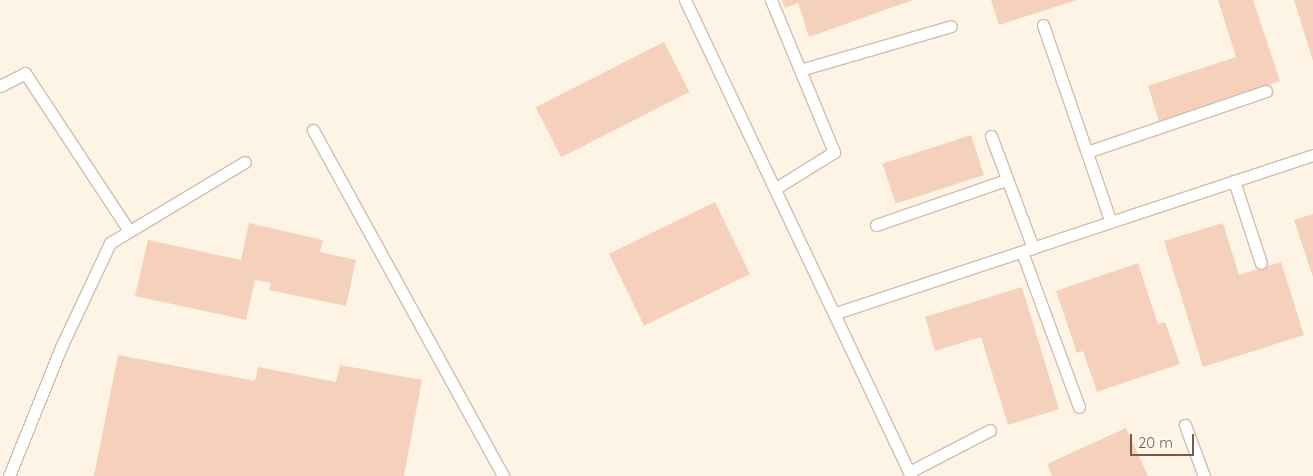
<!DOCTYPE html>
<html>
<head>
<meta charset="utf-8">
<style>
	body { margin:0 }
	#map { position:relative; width:1313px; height:476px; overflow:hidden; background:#fef4e6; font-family:Quicksand,sans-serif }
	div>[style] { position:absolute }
	.building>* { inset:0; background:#f5d1bb; transform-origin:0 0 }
	.roads { filter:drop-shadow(1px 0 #d3bdad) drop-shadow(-1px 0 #d3bdad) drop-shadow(0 1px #d3bdad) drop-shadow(0 -1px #d3bdad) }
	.lane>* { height:11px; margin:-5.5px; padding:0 5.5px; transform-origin:5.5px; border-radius:5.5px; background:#fff }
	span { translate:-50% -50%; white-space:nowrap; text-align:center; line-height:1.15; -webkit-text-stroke:4.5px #fff8ed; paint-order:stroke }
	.scale { position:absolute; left:1130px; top:434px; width:64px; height:22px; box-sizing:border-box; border:2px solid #795948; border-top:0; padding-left:6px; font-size:15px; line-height:18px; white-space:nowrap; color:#795948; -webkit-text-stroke:4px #fff8ed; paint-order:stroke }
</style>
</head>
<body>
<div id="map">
	<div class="building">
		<i style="clip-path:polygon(782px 0,913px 0,809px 37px,798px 3px,785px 8px)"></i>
		<i style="clip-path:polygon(991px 0,1077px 0,999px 25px)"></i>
		<i style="clip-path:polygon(1218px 0,1253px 0,1280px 81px,1159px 121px,1148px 86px,1236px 57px)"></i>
		<i style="clip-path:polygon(1294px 0,1313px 0,1313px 61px)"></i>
		<i style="left:664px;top:42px;width:56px;height:144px;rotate:63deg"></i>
		<i style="left:971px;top:135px;width:42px;height:93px;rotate:72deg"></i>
		<i style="left:715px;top:202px;width:80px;height:118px;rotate:64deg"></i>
		<i style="clip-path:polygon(1313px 214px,1313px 277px,1294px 220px)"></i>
		<i style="clip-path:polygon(249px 223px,323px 240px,320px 252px,356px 260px,346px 306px,269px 290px,271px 283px,255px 280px,246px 320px,135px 296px,148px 240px,241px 260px)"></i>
		<i style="clip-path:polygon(1223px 223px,1239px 275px,1281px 262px,1304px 335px,1203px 367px,1164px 241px)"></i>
		<i style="clip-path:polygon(1138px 263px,1158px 324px,1165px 322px,1180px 364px,1097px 392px,1083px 351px,1077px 353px,1056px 291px)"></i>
		<i style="clip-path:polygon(1022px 287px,1059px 409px,1008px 425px,981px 337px,935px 351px,925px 317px)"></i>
		<i style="clip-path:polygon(118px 355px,255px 381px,258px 367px,336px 382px,340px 365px,422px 380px,404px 476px,94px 476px)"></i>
		<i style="clip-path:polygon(1126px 428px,1148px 476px,1052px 476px,1047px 464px)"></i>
	</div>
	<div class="roads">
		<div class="lane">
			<i style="left:685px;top:0;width:527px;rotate:64.6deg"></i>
			<i style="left:771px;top:0;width:165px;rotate:67.5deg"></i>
			<i style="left:834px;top:152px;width:68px;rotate:148.2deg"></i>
			<i style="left:1043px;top:25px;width:208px;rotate:71deg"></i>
			<i style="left:800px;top:70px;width:157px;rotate:-16.2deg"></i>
			<i style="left:0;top:86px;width:28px;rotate:-27deg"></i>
			<i style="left:25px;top:73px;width:189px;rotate:56.6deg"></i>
			<i style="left:313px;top:130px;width:395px;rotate:61.2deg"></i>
			<i style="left:991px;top:136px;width:120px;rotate:69.4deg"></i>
			<i style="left:1087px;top:152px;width:189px;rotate:-18.8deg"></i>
			<i style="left:1234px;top:181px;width:86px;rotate:71.8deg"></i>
			<i style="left:876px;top:225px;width:138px;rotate:-19.1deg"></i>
			<i style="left:1022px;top:252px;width:165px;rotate:69.8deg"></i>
			<i style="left:836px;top:313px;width:502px;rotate:-18.33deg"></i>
			<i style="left:1185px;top:425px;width:54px;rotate:69.6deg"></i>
			<i style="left:909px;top:472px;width:91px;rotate:-27.4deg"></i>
			<i style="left:9px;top:476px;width:141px;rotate:-68deg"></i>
			<i style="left:62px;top:345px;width:113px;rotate:-64.8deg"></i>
			<i style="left:110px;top:243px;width:157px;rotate:-31deg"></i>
		</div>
	</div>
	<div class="scale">20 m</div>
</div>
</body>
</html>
